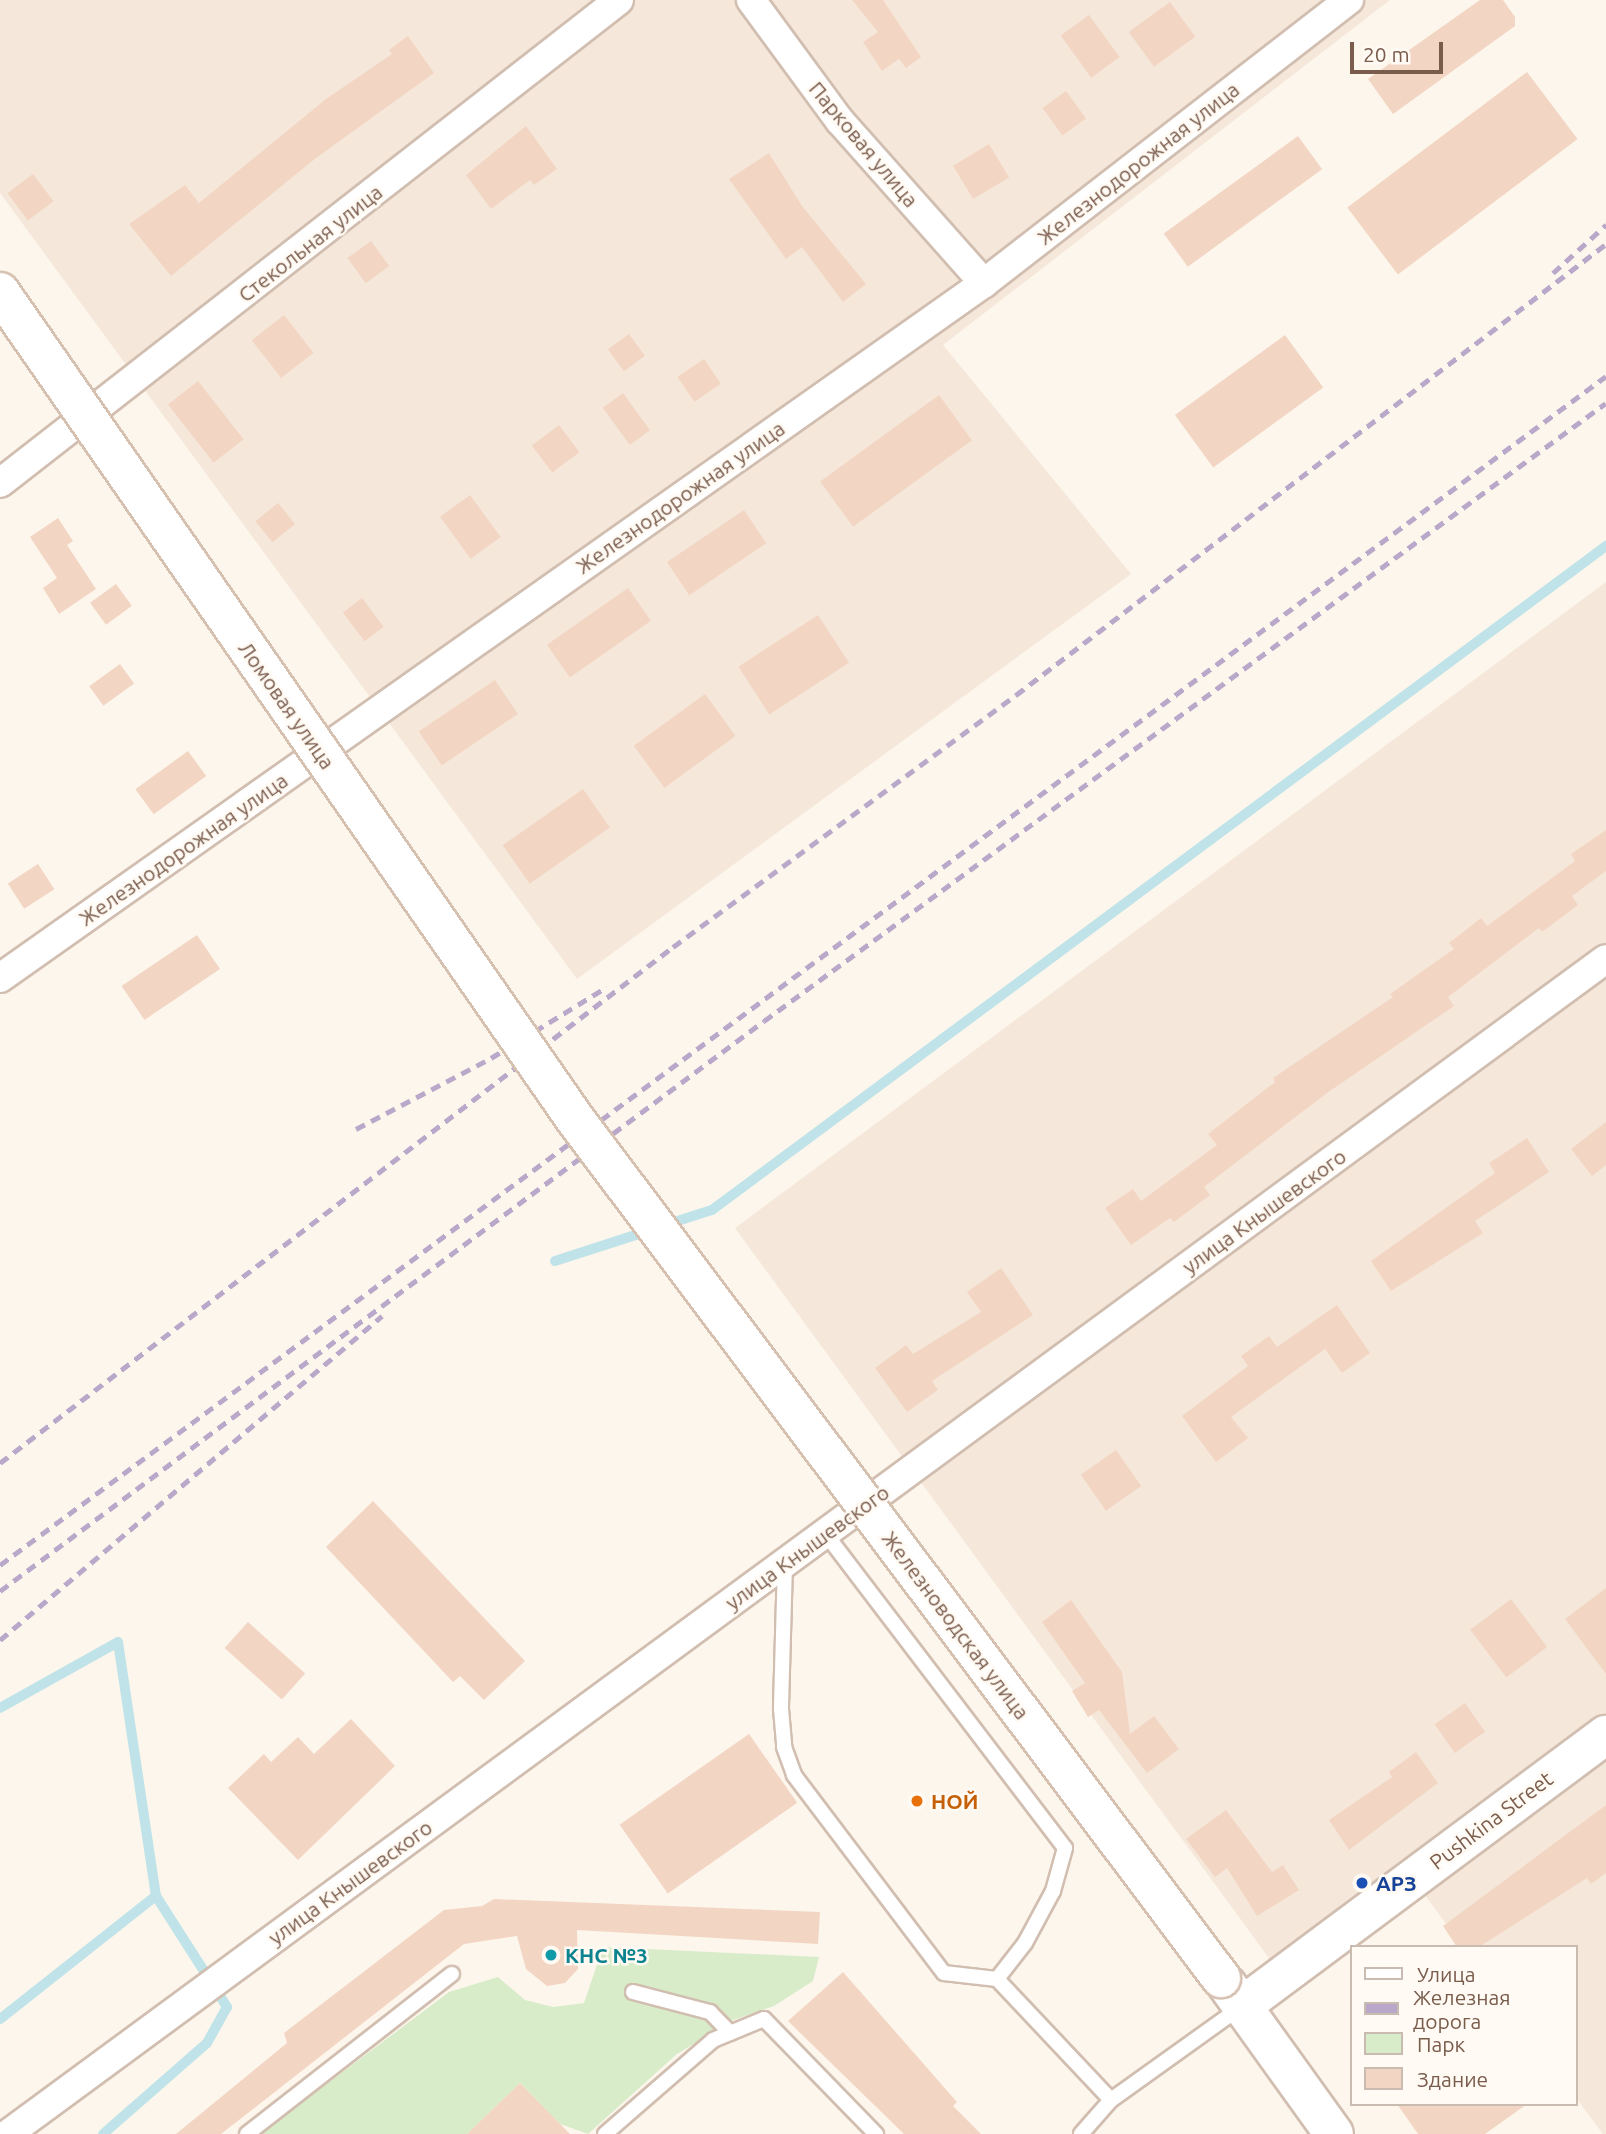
<!DOCTYPE html>
<html>
<head>
<meta charset="utf-8">
<style>
	body { margin:0 }
	#map { position:relative; width:1606px; height:2134px; overflow:hidden; background:#fdf6ec; font-family:Ubuntu,sans-serif }
	div>[style] { position:absolute }
	.residential>* { inset:0; background:#f5e8da }
	.green>* { inset:0; background:#d8ecc9 }
	.stream>* { height:10px; margin:-5px; padding:0 5px; transform-origin:5px; border-radius:5px; background:#bfe3e8 }
	.building>* { inset:0; background:#f3d5c3; transform-origin:0 0 }
	.roads { filter:drop-shadow(2px 0 #d1beb0) drop-shadow(-2px 0 #d1beb0) drop-shadow(0 2px #d1beb0) drop-shadow(0 -2px #d1beb0) }
	.lane>* { height:14px; margin:-7px; padding:0 7px; transform-origin:7px; border-radius:7px; background:#fff }
	.street>* { height:28px; margin:-14px; padding:0 14px; transform-origin:14px; border-radius:14px; background:#fff }
	.secondary>* { height:38px; margin:-19px; padding:0 19px; transform-origin:19px; border-radius:19px; background:#fff }
	.rail>* { height:5px; margin-top:-2.5px; transform-origin:0; background:repeating-linear-gradient(90deg,#b9a8c9 0 10px,transparent 0 17px) }
	.bridges { filter:drop-shadow(2px 0 #d6c0b0) drop-shadow(-2px 0 #d6c0b0) drop-shadow(0 2px #d6c0b0) drop-shadow(0 -2px #d6c0b0) }
	.secondary-bridge>* { height:38px; margin:-19px; padding:0 19px; transform-origin:19px; border-radius:19px; background:#fff }
	.dots>* { width:19px; height:19px; translate:-50% -50%; box-sizing:border-box; border:4px solid #fffaf3; border-radius:50% }
	span { translate:-50% -50%; white-space:nowrap; text-align:center; line-height:1.15; -webkit-text-stroke:5px #fffaf3; paint-order:stroke }
	.street-label { font-size:21px; color:#7a5c4d }
	.food-label { font-size:21px; color:#c56008; font-weight:700 }
	.left { translate:0 -50%; text-align:left }
	.transit-label { font-size:21px; color:#164399; font-weight:700 }
	.culture-label { font-size:21px; color:#0d838f; font-weight:700 }
	.legend { position:absolute; left:1350px; top:1945px; width:228px; height:161px; box-sizing:border-box; background:#fffaf3; border:2px solid #cabbb1; margin:0; padding:9px 12px; list-style:none; font-size:21px; color:#7a5c4d }
	.legend li { display:flex; align-items:center; gap:14px; height:35px }
	.legend b { width:35px; border:2px solid #cabbb1 }
	.scale { position:absolute; left:1350px; top:42px; width:93px; height:32px; box-sizing:border-box; border:4px solid #7a5c4d; border-top:0; padding-left:9px; font-size:21px; line-height:24px; white-space:nowrap; color:#7a5c4d; -webkit-text-stroke:5px #fffaf3; paint-order:stroke }
</style>
</head>
<body>
<div id="map">
	<div class="residential">
		<i style="clip-path:polygon(0 0,1390px 0,943px 345px,1131px 574px,577px 979px,0 193px)"></i>
		<i style="clip-path:polygon(1606px 582px,1606px 1730px,1282px 1976px,735px 1228px)"></i>
		<i style="clip-path:polygon(1606px 1732px,1606px 2134px,1603px 2134px,1576px 2098px,1576px 1947px,1463px 1947px,1413px 1879px)"></i>
	</div>
	<div class="green">
		<i style="clip-path:polygon(603px 1947px,819px 1957px,813px 1981px,774px 2006px,733px 2020px,677px 2054px,588px 2134px,560px 2124px,520px 2083px,467px 2134px,260px 2134px,449px 1992px,498px 1977px,525px 2000px,553px 2007px,584px 2003px)"></i>
	</div>
	<div class="stream">
		<i style="left:665px;top:1225px;width:49px;rotate:-17.7deg"></i>
		<i style="left:712px;top:1210px;width:1114px;rotate:-36.6deg"></i>
		<i style="left:555px;top:1261px;width:98px;rotate:-17.9deg"></i>
		<i style="left:0;top:1708px;width:135px;rotate:-29.2deg"></i>
		<i style="left:118px;top:1642px;width:257px;rotate:81.5deg"></i>
		<i style="left:156px;top:1896px;width:132px;rotate:57.4deg"></i>
		<i style="left:227px;top:2007px;width:41px;rotate:119.1deg"></i>
		<i style="left:207px;top:2043px;width:138px;rotate:138.8deg"></i>
		<i style="left:0;top:2019px;width:199px;rotate:-38.3deg"></i>
	</div>
	<div class="building">
		<i style="clip-path:polygon(852px 0,883px 0,921px 57px,906px 68px,899px 59px,882px 71px,863px 42px,878px 32px)"></i>
		<i style="clip-path:polygon(1480px 0,1503px 0,1515px 17px,1515px 26px,1393px 114px,1368px 79px)"></i>
		<i style="left:1170px;top:2px;width:43px;height:51px;rotate:54deg"></i>
		<i style="left:1089px;top:15px;width:52px;height:35px;rotate:54deg"></i>
		<i style="clip-path:polygon(408px 36px,434px 73px,316px 158px,171px 276px,129px 224px,185px 185px,199px 203px,326px 99px,392px 54px,389px 50px)"></i>
		<i style="left:1527px;top:72px;width:84px;height:225px;rotate:53deg"></i>
		<i style="left:1066px;top:91px;width:34px;height:29px;rotate:54deg"></i>
		<i style="clip-path:polygon(526px 126px,557px 169px,534px 185px,530px 180px,491px 209px,466px 175px)"></i>
		<i style="left:1298px;top:136px;width:41px;height:166px;rotate:54deg"></i>
		<i style="left:989px;top:144px;width:39px;height:42px;rotate:59deg"></i>
		<i style="clip-path:polygon(769px 153px,802px 206px,866px 284px,843px 302px,802px 247px,786px 259px,729px 179px)"></i>
		<i style="left:33px;top:174px;width:34px;height:32px;rotate:53deg"></i>
		<i style="left:371px;top:241px;width:31px;height:29px;rotate:54deg"></i>
		<i style="left:284px;top:315px;width:48px;height:41px;rotate:52deg"></i>
		<i style="left:629px;top:334px;width:27px;height:26px;rotate:54deg"></i>
		<i style="left:1285px;top:335px;width:65px;height:136px;rotate:54deg"></i>
		<i style="left:704px;top:359px;width:30px;height:32px;rotate:56deg"></i>
		<i style="left:198px;top:381px;width:74px;height:38px;rotate:52deg"></i>
		<i style="left:623px;top:393px;width:46px;height:25px;rotate:54deg"></i>
		<i style="left:939px;top:395px;width:56px;height:147px;rotate:54deg"></i>
		<i style="left:559px;top:425px;width:34px;height:34px;rotate:53deg"></i>
		<i style="left:470px;top:495px;width:52px;height:37px;rotate:54deg"></i>
		<i style="left:278px;top:503px;width:27px;height:29px;rotate:51deg"></i>
		<i style="left:744px;top:510px;width:40px;height:93px;rotate:56deg"></i>
		<i style="clip-path:polygon(58px 518px,73px 541px,67px 545px,96px 589px,59px 614px,43px 588px,57px 578px,30px 537px)"></i>
		<i style="left:116px;top:584px;width:27px;height:32px;rotate:54deg"></i>
		<i style="left:628px;top:588px;width:40px;height:99px;rotate:55deg"></i>
		<i style="left:362px;top:598px;width:36px;height:24px;rotate:53deg"></i>
		<i style="left:818px;top:615px;width:57px;height:95px;rotate:57deg"></i>
		<i style="left:120px;top:664px;width:24px;height:38px;rotate:54deg"></i>
		<i style="left:495px;top:680px;width:41px;height:92px;rotate:56deg"></i>
		<i style="left:705px;top:694px;width:52px;height:88px;rotate:54deg"></i>
		<i style="left:188px;top:751px;width:31px;height:65px;rotate:54deg"></i>
		<i style="left:583px;top:789px;width:47px;height:98px;rotate:55deg"></i>
		<i style="clip-path:polygon(1606px 830px,1606px 871px,1572px 896px,1578px 905px,1542px 932px,1539px 928px,1448px 997px,1454px 1006px,1327px 1093px,1204px 1187px,1210px 1195px,1174px 1222px,1170px 1218px,1131px 1245px,1105px 1208px,1133px 1189px,1141px 1201px,1217px 1145px,1208px 1134px,1275px 1082px,1273px 1078px,1393px 997px,1390px 994px,1454px 949px,1449px 943px,1481px 918px,1487px 926px,1575px 861px,1571px 854px)"></i>
		<i style="left:38px;top:864px;width:30px;height:36px;rotate:57deg"></i>
		<i style="left:197px;top:935px;width:41px;height:91px;rotate:56deg"></i>
		<i style="clip-path:polygon(1606px 1122px,1606px 1165px,1592px 1176px,1571px 1149px)"></i>
		<i style="clip-path:polygon(1527px 1138px,1549px 1172px,1475px 1221px,1483px 1233px,1391px 1291px,1371px 1261px,1495px 1173px,1489px 1163px)"></i>
		<i style="clip-path:polygon(1001px 1268px,1033px 1315px,932px 1381px,938px 1390px,907px 1412px,875px 1368px,906px 1345px,913px 1354px,981px 1312px,967px 1292px)"></i>
		<i style="clip-path:polygon(1337px 1305px,1370px 1353px,1342px 1373px,1325px 1349px,1231px 1417px,1248px 1438px,1216px 1462px,1182px 1416px,1248px 1366px,1241px 1356px,1269px 1336px,1277px 1347px)"></i>
		<i style="left:1116px;top:1450px;width:44px;height:43px;rotate:55deg"></i>
		<i style="clip-path:polygon(373px 1501px,525px 1661px,484px 1700px,460px 1676px,453px 1682px,326px 1547px)"></i>
		<i style="clip-path:polygon(1606px 1588px,1606px 1674px,1565px 1619px)"></i>
		<i style="left:1511px;top:1599px;width:60px;height:51px;rotate:53deg"></i>
		<i style="clip-path:polygon(1071px 1600px,1122px 1672px,1130px 1734px,1154px 1716px,1179px 1749px,1147px 1773px,1099px 1710px,1088px 1717px,1072px 1691px,1085px 1683px,1042px 1622px)"></i>
		<i style="left:248px;top:1622px;width:77px;height:35px;rotate:42deg"></i>
		<i style="left:1465px;top:1703px;width:35px;height:37px;rotate:55deg"></i>
		<i style="clip-path:polygon(351px 1719px,395px 1766px,298px 1860px,228px 1788px,264px 1754px,271px 1762px,298px 1737px,314px 1754px)"></i>
		<i style="left:749px;top:1734px;width:84px;height:158px;rotate:55deg"></i>
		<i style="clip-path:polygon(1416px 1752px,1438px 1783px,1349px 1850px,1329px 1820px,1392px 1777px,1389px 1772px)"></i>
		<i style="clip-path:polygon(1606px 1805px,1606px 1873px,1591px 1884px,1587px 1878px,1479px 1947px,1457px 1947px,1443px 1926px)"></i>
		<i style="clip-path:polygon(1226px 1810px,1272px 1872px,1283px 1865px,1299px 1890px,1257px 1916px,1227px 1868px,1215px 1877px,1186px 1839px)"></i>
		<i style="clip-path:polygon(494px 1899px,820px 1912px,818px 1944px,577px 1930px,578px 1969px,565px 1983px,547px 1986px,526px 1969px,517px 1936px,464px 1944px,221px 2134px,176px 2134px,287px 2043px,284px 2033px,444px 1910px,482px 1906px)"></i>
		<i style="clip-path:polygon(843px 1972px,957px 2102px,953px 2106px,981px 2134px,904px 2134px,788px 2021px)"></i>
		<i style="clip-path:polygon(520px 2083px,570px 2134px,467px 2134px)"></i>
		<i style="clip-path:polygon(1397px 2104px,1527px 2104px,1485px 2134px,1418px 2134px)"></i>
	</div>
	<div class="roads">
		<div class="lane">
			<i style="left:825px;top:1533px;width:396px;rotate:52.7deg"></i>
			<i style="left:1065px;top:1848px;width:45px;rotate:105.6deg"></i>
			<i style="left:1053px;top:1891px;width:59px;rotate:118.3deg"></i>
			<i style="left:1025px;top:1943px;width:46px;rotate:127.9deg"></i>
			<i style="left:785px;top:1563px;width:146px;rotate:91.6deg"></i>
			<i style="left:781px;top:1709px;width:38px;rotate:85deg"></i>
			<i style="left:784px;top:1747px;width:30px;rotate:70deg"></i>
			<i style="left:794px;top:1775px;width:248px;rotate:52.9deg"></i>
			<i style="left:944px;top:1973px;width:53px;rotate:6.5deg"></i>
			<i style="left:997px;top:1979px;width:166px;rotate:46.7deg"></i>
			<i style="left:633px;top:1992px;width:80px;rotate:14.6deg"></i>
			<i style="left:710px;top:2012px;width:29px;rotate:46deg"></i>
			<i style="left:247px;top:2134px;width:260px;rotate:-38deg"></i>
			<i style="left:605px;top:2134px;width:143px;rotate:-41deg"></i>
			<i style="left:713px;top:2040px;width:55px;rotate:-22.4deg"></i>
			<i style="left:764px;top:2019px;width:161px;rotate:45.8deg"></i>
			<i style="left:1081px;top:2134px;width:45px;rotate:-48.6deg"></i>
			<i style="left:1111px;top:2100px;width:160px;rotate:-35.6deg"></i>
		</div>
		<div class="street">
			<i style="left:751px;top:0;width:150px;rotate:53.7deg"></i>
			<i style="left:840px;top:121px;width:217px;rotate:48.4deg"></i>
			<i style="left:0;top:483px;width:785px;rotate:-37.96deg"></i>
			<i style="left:0;top:978px;width:1205px;rotate:-35.23deg"></i>
			<i style="left:984px;top:283px;width:462px;rotate:-37.8deg"></i>
			<i style="left:8px;top:2134px;width:1983px;rotate:-36.33deg"></i>
		</div>
		<div class="secondary">
			<i style="left:1227px;top:1985px;width:183px;rotate:54.3deg"></i>
			<i style="left:1242px;top:2006px;width:454px;rotate:-36.7deg"></i>
		</div>
	</div>
	<div class="rail">
		<i style="left:1553px;top:273px;width:72px;rotate:-42.2deg"></i>
		<i style="left:356px;top:1129px;width:153px;rotate:-27.7deg"></i>
		<i style="left:491px;top:1058px;width:136px;rotate:-31.5deg"></i>
		<i style="left:0;top:1463px;width:848px;rotate:-37.48deg"></i>
		<i style="left:673px;top:947px;width:426px;rotate:-36.3deg"></i>
		<i style="left:1016px;top:695px;width:743px;rotate:-37.39deg"></i>
		<i style="left:0;top:1565px;width:1998px;rotate:-36.51deg"></i>
		<i style="left:0;top:1591px;width:953px;rotate:-36.73deg"></i>
		<i style="left:764px;top:1021px;width:1044px;rotate:-36.28deg"></i>
		<i style="left:0;top:1640px;width:501px;rotate:-40.3deg"></i>
	</div>
	<div class="bridges">
		<div class="secondary-bridge">
			<i style="left:0;top:292px;width:1007px;rotate:55.19deg"></i>
			<i style="left:575px;top:1119px;width:1075px;rotate:53.06deg"></i>
		</div>
	</div>
	<div class="dots">
		<i style="left:917px;top:1801px;background:#e8710a"></i>
		<i style="left:1362px;top:1883px;background:#1a4fb4"></i>
		<i style="left:551px;top:1955px;background:#0f9aa8"></i>
	</div>
	<div class="street-label">
		<span style="left:864px;top:144px;rotate:50deg">Парковая улица</span>
		<span style="left:1138px;top:163px;rotate:-38deg">Железнодорожная улица</span>
		<span style="left:310px;top:243px;rotate:-38deg">Стекольная улица</span>
		<span style="left:680px;top:497px;rotate:-35deg">Железнодорожная улица</span>
		<span style="left:287px;top:705px;rotate:55deg">Ломовая улица</span>
		<span style="left:183px;top:849px;rotate:-35deg">Железнодорожная улица</span>
		<span style="left:1264px;top:1211px;rotate:-36deg">улица Кнышевского</span>
		<span style="left:807px;top:1547px;rotate:-36deg">улица Кнышевского</span>
		<span style="left:956px;top:1625px;rotate:53deg">Железноводская улица</span>
		<span style="left:1491px;top:1820px;rotate:-37deg">Pushkina Street</span>
		<span style="left:350px;top:1882px;rotate:-36deg">улица Кнышевского</span>
	</div>
	<div class="food-label">
		<span class="left" style="left:931px;top:1801px">НОЙ</span>
	</div>
	<div class="transit-label">
		<span class="left" style="left:1376px;top:1883px">АРЗ</span>
	</div>
	<div class="culture-label">
		<span class="left" style="left:565px;top:1955px">КНС №3</span>
	</div>
	<ul class="legend">
	<li><b style="height:9px;background:#fff"></b>Улица</li>
	<li><b style="height:9px;background:#b9a8c9"></b>Железная дорога</li>
	<li><b style="height:19px;background:#d8ecc9"></b>Парк</li>
	<li><b style="height:19px;background:#f3d5c3"></b>Здание</li>
	</ul>
	<div class="scale">20 m</div>
</div>
</body>
</html>
